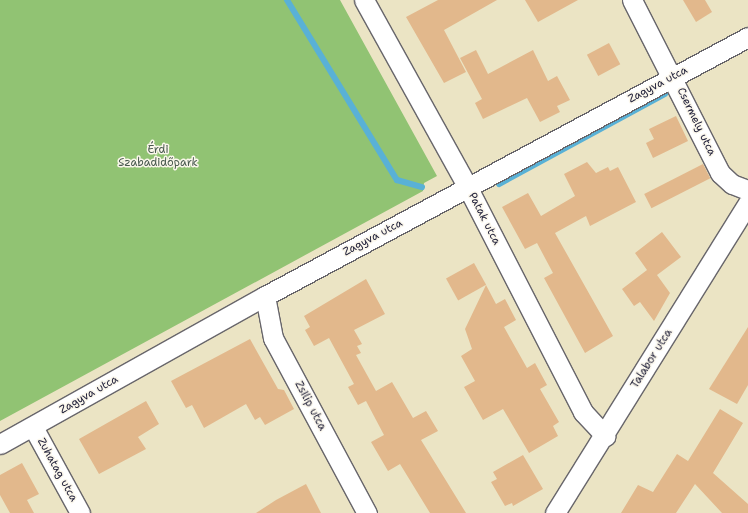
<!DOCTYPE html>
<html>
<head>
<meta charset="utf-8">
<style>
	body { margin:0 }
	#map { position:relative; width:748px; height:513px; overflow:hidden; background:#ebe4c4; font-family:"Shantell Sans",sans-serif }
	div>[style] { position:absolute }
	.green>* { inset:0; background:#91c373 }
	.stream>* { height:6px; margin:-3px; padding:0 3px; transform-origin:3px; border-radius:3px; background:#59b1d6 }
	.building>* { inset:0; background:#e2b88c; transform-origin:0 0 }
	.roads { filter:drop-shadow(1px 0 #68666b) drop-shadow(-1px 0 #68666b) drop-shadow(0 1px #68666b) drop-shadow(0 -1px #68666b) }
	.minor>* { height:19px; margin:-9.5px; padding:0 9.5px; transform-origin:9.5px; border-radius:9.5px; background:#fff }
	span { translate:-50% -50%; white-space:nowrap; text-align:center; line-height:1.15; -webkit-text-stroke:3px #fbf7ec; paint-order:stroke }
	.street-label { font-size:11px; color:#22223b }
	.park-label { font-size:11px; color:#495a4f }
</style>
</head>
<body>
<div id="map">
	<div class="green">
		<i style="clip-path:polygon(0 0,340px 0,437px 176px,424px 183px,423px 191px,0 421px)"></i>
	</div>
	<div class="stream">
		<i style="left:287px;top:0;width:211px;rotate:58.6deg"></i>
		<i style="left:397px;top:180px;width:26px;rotate:16deg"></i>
		<i style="left:499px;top:184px;width:189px;rotate:-28.5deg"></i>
	</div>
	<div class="building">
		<i style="clip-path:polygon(438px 0,497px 0,444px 30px,466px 72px,444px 83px,406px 17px)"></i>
		<i style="clip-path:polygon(525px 0,578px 0,538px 22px)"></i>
		<i style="clip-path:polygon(683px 0,705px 0,712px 12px,696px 22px)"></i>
		<i style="left:609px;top:43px;width:24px;height:25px;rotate:62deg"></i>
		<i style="clip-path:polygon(476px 50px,488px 74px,533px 50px,548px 81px,557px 76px,570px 100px,557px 106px,560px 112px,540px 122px,527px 98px,483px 119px,475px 103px,482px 99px,460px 58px)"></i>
		<i style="clip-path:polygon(676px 116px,688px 141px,653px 158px,646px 143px,654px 139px,649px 129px)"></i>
		<i style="clip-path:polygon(587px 162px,596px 173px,608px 167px,610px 171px,618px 167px,636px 202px,590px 226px,586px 216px,555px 233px,613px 336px,585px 353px,544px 278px,553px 273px,537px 243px,525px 249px,502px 207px,528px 193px,541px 216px,575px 196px,564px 174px)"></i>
		<i style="left:703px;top:164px;width:16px;height:66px;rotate:63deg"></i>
		<i style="clip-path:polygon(662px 232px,681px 257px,657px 275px,670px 293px,654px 321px,640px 302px,634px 306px,622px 289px,647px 270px,635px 253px)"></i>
		<i style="left:474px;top:263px;width:25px;height:32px;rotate:61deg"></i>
		<i style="clip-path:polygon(366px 279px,385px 314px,354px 330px,362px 344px,357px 346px,361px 353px,356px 355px,376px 391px,392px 382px,413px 418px,426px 411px,438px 431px,421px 440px,466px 513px,430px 513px,400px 464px,388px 471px,371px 442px,384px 435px,366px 401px,358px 405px,348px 387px,354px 384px,329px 338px,314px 346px,305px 330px,310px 327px,304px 316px)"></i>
		<i style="clip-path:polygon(486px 285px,496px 304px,505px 299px,516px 320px,504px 327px,527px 368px,535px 363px,547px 385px,540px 389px,559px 422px,553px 426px,558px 436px,529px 453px,503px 409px,483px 420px,464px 387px,475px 381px,461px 356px,472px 349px,465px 329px)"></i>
		<i style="clip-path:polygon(748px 327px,748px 385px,737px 404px,709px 389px)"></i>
		<i style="clip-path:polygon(250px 339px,278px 389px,284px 390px,294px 409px,265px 425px,260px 417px,255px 420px,246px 404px,204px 428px,192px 405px,186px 408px,171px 381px)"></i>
		<i style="clip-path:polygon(146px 401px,159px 424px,138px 437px,146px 449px,99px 474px,79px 439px)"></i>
		<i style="clip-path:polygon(720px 409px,743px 423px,713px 473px,748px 504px,748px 513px,722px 513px,695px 484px,676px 513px,621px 513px,638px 485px,653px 492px,677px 454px,688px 461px)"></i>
		<i style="clip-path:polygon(523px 455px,543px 489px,513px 506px,512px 503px,505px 506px,491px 482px,497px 479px,493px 472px)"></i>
		<i style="clip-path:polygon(22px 463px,39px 494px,27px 500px,34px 513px,10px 513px,0 495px,0 475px)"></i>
		<i style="clip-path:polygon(306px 484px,321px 513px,256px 513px,276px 500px)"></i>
	</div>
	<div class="roads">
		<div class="minor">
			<i style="left:364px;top:0;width:215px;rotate:61deg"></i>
			<i style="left:468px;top:188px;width:252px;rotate:62.8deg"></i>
			<i style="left:583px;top:412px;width:33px;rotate:47deg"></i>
			<i style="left:632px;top:0;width:194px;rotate:63deg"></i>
			<i style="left:720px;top:173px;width:16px;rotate:43deg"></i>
			<i style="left:732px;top:184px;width:17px;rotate:21deg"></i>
			<i style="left:265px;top:296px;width:43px;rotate:79.2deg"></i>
			<i style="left:273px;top:338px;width:199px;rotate:61.8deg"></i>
			<i style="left:33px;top:427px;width:98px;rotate:61.3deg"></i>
			<i style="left:0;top:444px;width:304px;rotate:-29.2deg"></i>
			<i style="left:265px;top:296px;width:548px;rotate:-28.2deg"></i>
			<i style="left:555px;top:513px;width:365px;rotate:-58.1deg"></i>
		</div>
	</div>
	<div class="street-label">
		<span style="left:658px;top:85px;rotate:-28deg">Zagyva utca</span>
		<span style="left:696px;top:122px;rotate:64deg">Csermely utca</span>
		<span style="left:484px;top:219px;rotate:63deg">Patak utca</span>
		<span style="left:373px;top:238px;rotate:-28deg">Zagyva utca</span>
		<span style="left:652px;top:359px;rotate:-58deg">Talabor utca</span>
		<span style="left:89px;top:395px;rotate:-30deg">Zagyva utca</span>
		<span style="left:310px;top:406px;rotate:62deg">Zsilip utca</span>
		<span style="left:57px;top:470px;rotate:61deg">Zuhatag utca</span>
	</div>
	<div class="park-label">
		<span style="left:158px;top:157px">Érdi<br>Szabadidőpark</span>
	</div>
</div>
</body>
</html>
